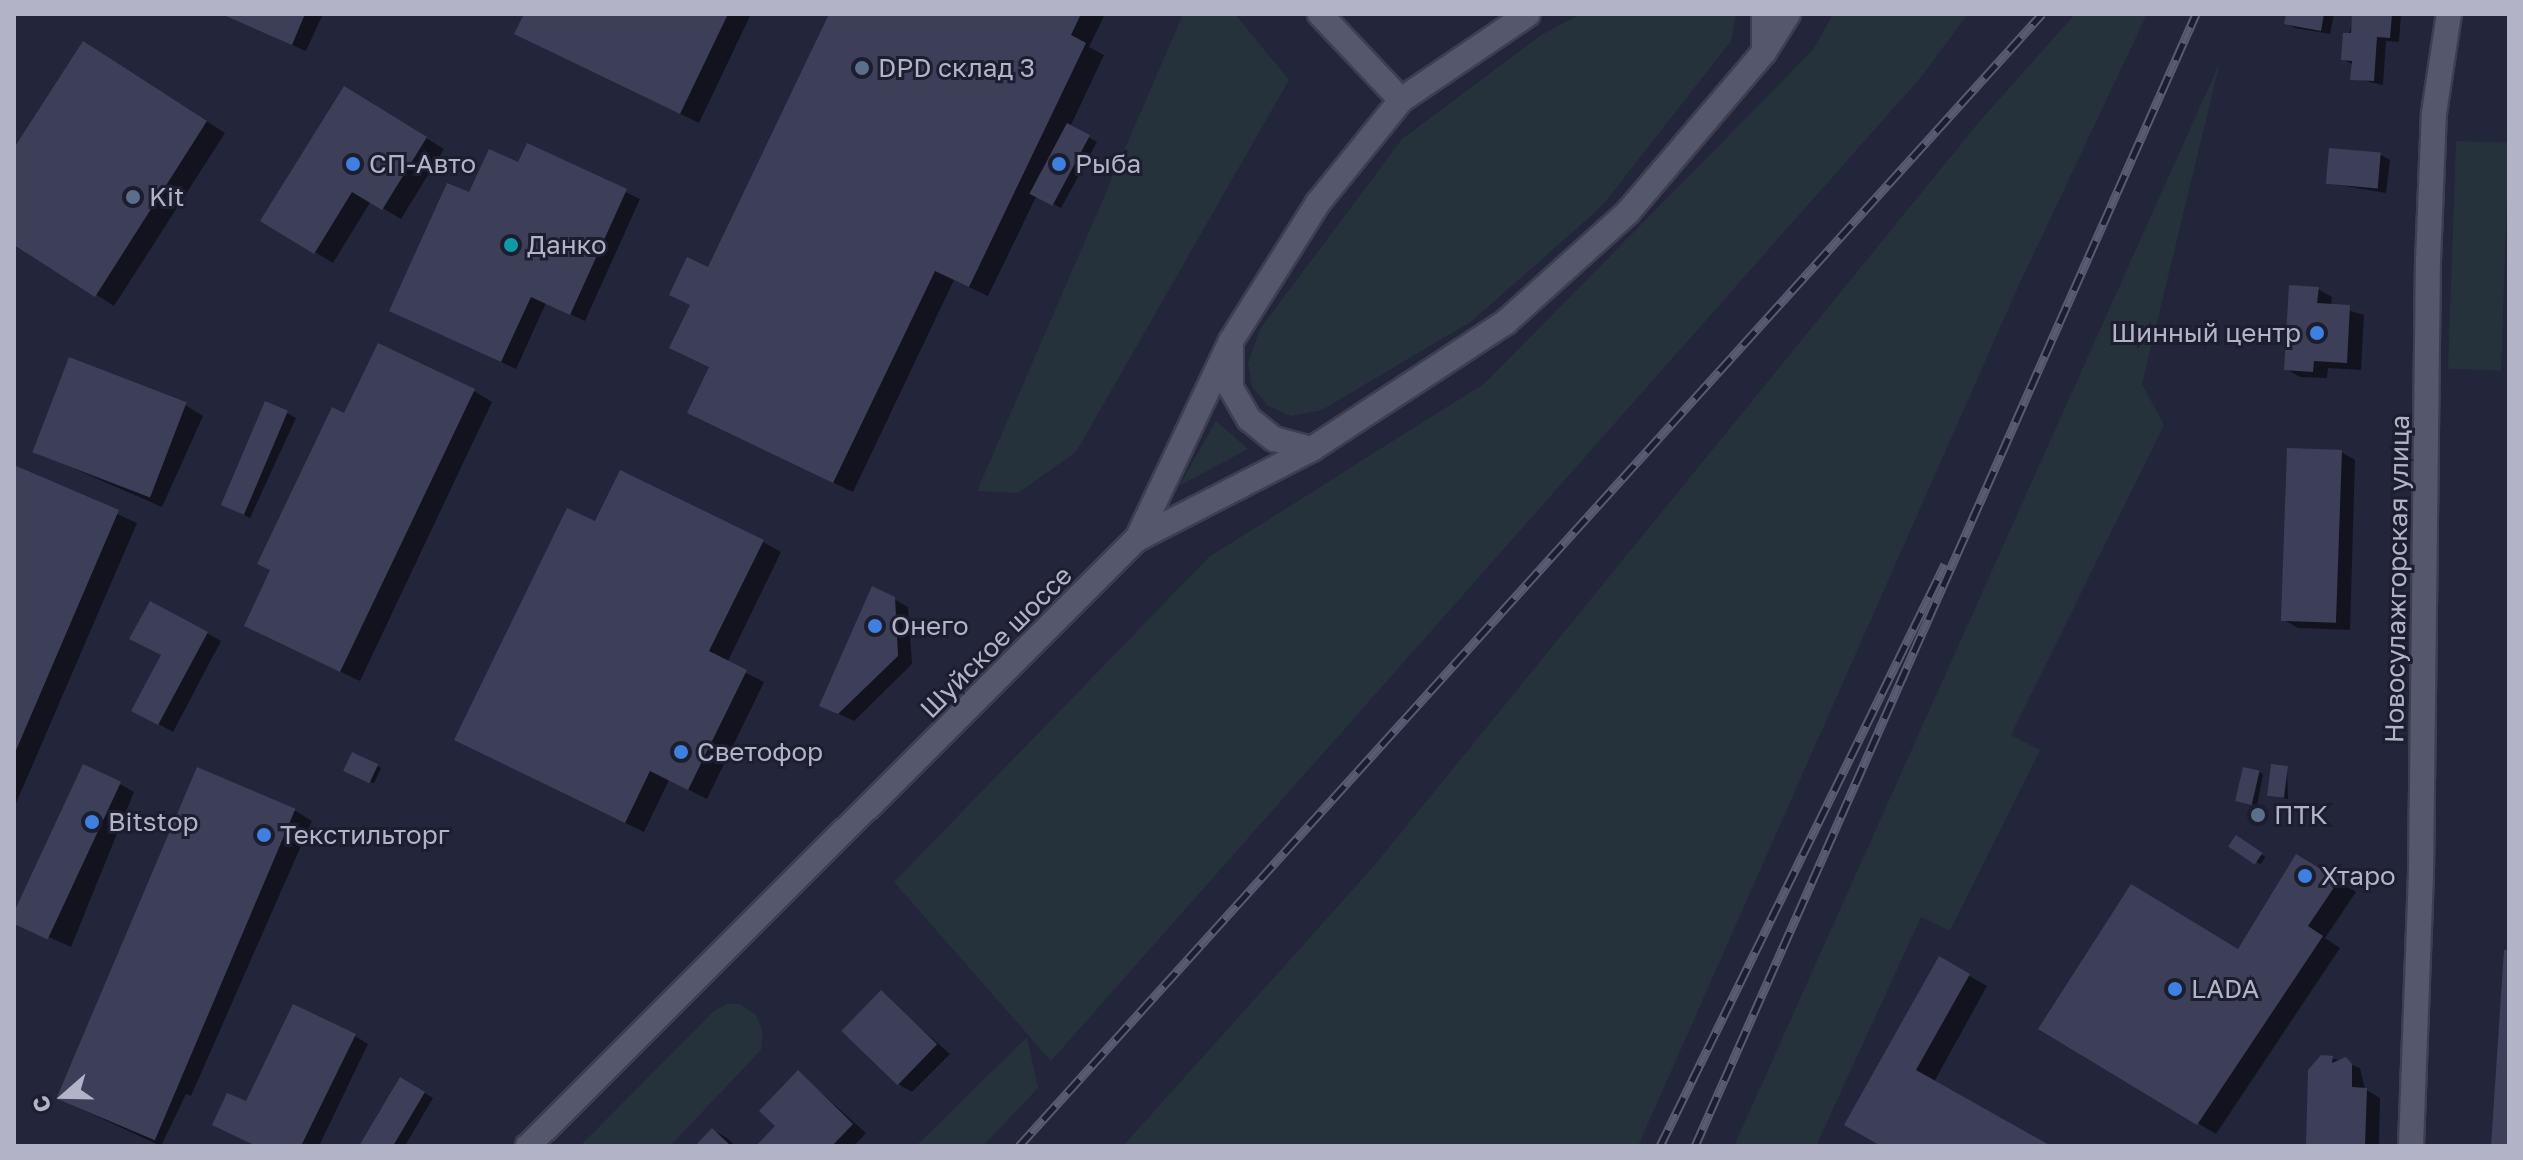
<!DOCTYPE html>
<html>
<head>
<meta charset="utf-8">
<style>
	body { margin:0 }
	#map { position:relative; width:2523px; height:1160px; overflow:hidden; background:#23253b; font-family:"Golos Text",sans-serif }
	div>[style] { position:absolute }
	.green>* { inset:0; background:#25323c; transform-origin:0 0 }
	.shadow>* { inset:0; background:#0007; transform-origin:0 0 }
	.building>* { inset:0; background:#3d3f59; transform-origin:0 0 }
	.roads { filter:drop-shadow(2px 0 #3d3f51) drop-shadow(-2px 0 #3d3f51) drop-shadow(0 2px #3d3f51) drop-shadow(0 -2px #3d3f51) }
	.major>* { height:24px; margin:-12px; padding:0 12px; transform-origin:12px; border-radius:12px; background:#55576c }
	.rail>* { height:9px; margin-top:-4.5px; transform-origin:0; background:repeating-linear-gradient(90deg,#1c1e30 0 18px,#595b72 0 36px); box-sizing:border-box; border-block:2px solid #595b72 }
	.dots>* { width:22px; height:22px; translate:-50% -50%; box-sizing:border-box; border:4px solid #1c1e30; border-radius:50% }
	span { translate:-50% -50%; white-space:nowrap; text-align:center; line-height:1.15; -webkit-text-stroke:6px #1c1e30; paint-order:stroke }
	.poi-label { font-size:26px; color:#b3b3c7 }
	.left { translate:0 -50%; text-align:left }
	.right { translate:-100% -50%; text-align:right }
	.street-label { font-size:26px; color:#b3b3c7 }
	.frame { position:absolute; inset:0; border:16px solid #b3b3c7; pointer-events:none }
	.north { position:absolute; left:24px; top:1056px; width:80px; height:80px; -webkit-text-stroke:6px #1c1e30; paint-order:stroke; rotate:250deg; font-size:22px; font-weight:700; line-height:32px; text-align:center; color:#b3b3c7 }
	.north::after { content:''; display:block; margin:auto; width:28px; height:36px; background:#b3b3c7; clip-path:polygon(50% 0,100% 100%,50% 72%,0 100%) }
</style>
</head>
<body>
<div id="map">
	<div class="green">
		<i style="clip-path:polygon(1183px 14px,1235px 14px,1289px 80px,1076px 452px,1018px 493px,977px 491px)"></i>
		<i style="clip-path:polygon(1581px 14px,1736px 14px,1731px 41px,1602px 206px,1472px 321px,1322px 410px,1291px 416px,1268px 406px,1252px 387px,1248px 363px,1260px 329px,1402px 139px,1541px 35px)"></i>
		<i style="clip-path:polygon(1833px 14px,1968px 14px,1921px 77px,1051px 1061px,894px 882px,1209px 557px,1485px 383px,1813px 50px)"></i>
		<i style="clip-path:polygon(2075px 14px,2147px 14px,2018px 287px,1638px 1146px,1123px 1146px,1373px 867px,1979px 122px)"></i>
		<i style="clip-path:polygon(2220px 62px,2142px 384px,2164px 425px,2011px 735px,2040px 750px,1950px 931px,1921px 917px,1816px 1146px,1734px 1146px)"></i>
		<i style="left:2456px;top:141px;width:53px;height:228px;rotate:2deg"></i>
		<i style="clip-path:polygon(1216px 421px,1248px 449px,1179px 486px)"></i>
		<i style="clip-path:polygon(728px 1004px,740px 1004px,756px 1015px,763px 1032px,761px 1050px,670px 1146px,580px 1146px,715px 1010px)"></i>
		<i style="clip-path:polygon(1027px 1037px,1038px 1088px,983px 1146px,916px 1146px)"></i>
	</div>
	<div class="shadow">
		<i style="clip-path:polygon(221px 14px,323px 14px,306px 51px)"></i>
		<i style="clip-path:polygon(526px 14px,751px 14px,699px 123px,535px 44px)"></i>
		<i style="clip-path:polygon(831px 14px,1105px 14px,1089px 47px,1104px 55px,1070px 127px,1097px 142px,1061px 208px,1037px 195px,988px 296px,954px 280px,853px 492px,708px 423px,709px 269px)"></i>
		<i style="clip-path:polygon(2288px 14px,2334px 14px,2330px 34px,2295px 28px,2286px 23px)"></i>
		<i style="clip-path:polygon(2354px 14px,2401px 14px,2399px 42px,2386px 41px,2383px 85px,2352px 78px,2353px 65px,2343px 59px)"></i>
		<i style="clip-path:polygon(102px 54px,225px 133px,114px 306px,14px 242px,14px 152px)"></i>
		<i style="clip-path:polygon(363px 99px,444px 149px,401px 219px,371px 201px,333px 263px,315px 252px)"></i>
		<i style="clip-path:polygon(528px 146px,640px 199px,585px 321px,546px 303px,516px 369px,406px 318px,470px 195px,519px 165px)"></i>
		<i style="clip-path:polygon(2381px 155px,2390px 160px,2386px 193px,2327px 183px)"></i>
		<i style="clip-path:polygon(2318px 289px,2332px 297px,2331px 305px,2364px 315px,2361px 370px,2328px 368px,2327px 378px,2300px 377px,2286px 369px)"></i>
		<i style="clip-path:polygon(474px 391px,492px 402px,360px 681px,265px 636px,345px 416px)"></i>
		<i style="clip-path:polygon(185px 405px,203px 416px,162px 507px,34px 451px)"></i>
		<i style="clip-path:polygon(287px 413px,296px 418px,250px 518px,230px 508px)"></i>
		<i style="clip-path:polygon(2341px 452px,2355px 460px,2350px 630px,2298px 628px,2284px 620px)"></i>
		<i style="clip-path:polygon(14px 467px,137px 523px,14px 808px)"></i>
		<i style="clip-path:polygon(763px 542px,781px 552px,727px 663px,764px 682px,707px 799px,669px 780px,644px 832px,475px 750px)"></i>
		<i style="clip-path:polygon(894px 599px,908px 607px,912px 664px,854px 721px,822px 706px)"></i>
		<i style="clip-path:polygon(207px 633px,221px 641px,173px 732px,134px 710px)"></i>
		<i style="left:353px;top:755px;width:31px;height:17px;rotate:25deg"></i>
		<i style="clip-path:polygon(2287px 768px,2288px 799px,2269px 795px)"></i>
		<i style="clip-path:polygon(2260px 772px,2263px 775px,2257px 805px,2241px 802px)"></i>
		<i style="clip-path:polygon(120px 784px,134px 792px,71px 947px,18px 923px)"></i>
		<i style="clip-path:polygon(294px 810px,312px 821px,191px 1096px,186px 1094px,161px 1146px,68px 1103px)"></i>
		<i style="left:2236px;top:838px;width:35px;height:9px;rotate:33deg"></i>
		<i style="clip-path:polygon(2297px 857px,2356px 892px,2325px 938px,2340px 948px,2216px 1134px,2041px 1029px,2239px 951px)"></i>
		<i style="clip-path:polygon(1939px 959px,1987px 986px,1934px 1082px,2047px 1146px,1885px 1146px)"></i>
		<i style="clip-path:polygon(881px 993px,950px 1054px,912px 1092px,898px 1084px)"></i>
		<i style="clip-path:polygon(355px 1036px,368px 1044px,319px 1146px,257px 1146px,246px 1104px)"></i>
		<i style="clip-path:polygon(2332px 1058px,2360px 1068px,2365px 1089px,2380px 1098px,2379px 1146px,2308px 1146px)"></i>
		<i style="clip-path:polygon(799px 1073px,866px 1133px,854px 1146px,759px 1146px,778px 1126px)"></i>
		<i style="clip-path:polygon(401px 1079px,433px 1098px,405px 1146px,361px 1146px)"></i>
		<i style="clip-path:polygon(713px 1130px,727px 1138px,735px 1146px,697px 1146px)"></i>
	</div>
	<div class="building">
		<i style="clip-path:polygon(221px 14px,305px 14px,292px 45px)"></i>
		<i style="clip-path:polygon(524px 14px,728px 14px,680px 114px,514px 34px)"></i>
		<i style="clip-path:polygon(829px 14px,1081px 14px,1071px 35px,1086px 43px,969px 287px,935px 271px,833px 483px,687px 413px,709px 367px,669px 348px,690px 305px,669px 295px,687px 257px,708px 267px)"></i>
		<i style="clip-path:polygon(2286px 14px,2324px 14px,2321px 31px,2284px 24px)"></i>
		<i style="clip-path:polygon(2352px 14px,2392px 14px,2390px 38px,2377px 37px,2374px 81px,2350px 80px,2352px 61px,2341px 60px,2343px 33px,2351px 33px)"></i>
		<i style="clip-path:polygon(83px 41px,207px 121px,95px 297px,14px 245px,14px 148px)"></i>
		<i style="clip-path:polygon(344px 86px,427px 137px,382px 210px,352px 192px,314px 254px,260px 221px)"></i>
		<i style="left:1067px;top:123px;width:26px;height:80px;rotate:28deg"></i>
		<i style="clip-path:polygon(527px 143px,627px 189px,570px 315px,531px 297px,501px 362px,389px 311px,447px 183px,469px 192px,489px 149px,518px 162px)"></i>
		<i style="left:2329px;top:148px;width:52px;height:36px;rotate:5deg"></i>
		<i style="clip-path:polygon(2289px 285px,2319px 287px,2317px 303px,2350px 305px,2347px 363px,2314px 361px,2313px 372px,2284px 370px)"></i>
		<i style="clip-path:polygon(378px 343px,475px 389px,340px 672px,244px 626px,270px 570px,257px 564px,332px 407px,344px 413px)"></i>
		<i style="left:69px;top:357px;width:126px;height:102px;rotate:21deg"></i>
		<i style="left:265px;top:401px;width:25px;height:113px;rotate:23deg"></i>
		<i style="left:2287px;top:448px;width:55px;height:173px;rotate:2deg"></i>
		<i style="clip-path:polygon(14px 465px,119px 510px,14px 755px)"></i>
		<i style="clip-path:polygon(620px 470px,764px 540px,709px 651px,747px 670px,688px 790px,650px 771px,625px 823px,454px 740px,567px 508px,595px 521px)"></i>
		<i style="clip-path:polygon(872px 586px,895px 597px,898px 656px,838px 714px,819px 706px)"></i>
		<i style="clip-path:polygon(150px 601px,208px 632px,158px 725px,131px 711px,161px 655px,129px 639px)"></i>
		<i style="left:352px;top:752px;width:29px;height:21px;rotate:25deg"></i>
		<i style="left:83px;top:764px;width:42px;height:174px;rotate:25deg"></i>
		<i style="left:2271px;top:764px;width:17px;height:32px;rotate:7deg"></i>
		<i style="left:197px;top:767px;width:107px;height:360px;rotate:23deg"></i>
		<i style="left:2243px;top:767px;width:17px;height:35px;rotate:13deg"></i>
		<i style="left:2236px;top:835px;width:32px;height:14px;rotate:34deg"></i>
		<i style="clip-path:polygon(2296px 854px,2339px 880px,2308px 926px,2323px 936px,2197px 1125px,2038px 1029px,2131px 884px,2238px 949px)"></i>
		<i style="clip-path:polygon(2504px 950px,2509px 950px,2509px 1146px,2491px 1146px)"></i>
		<i style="clip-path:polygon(1939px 956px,1970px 974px,1916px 1070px,2051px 1146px,1881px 1146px,1844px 1125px)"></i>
		<i style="left:881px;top:990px;width:78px;height:57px;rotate:44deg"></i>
		<i style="clip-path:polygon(293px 1004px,356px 1034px,301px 1146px,256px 1146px,212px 1125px,227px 1093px,246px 1101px)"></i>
		<i style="clip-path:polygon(2321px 1055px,2333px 1056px,2332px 1063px,2346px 1057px,2352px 1064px,2352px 1087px,2367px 1088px,2365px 1146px,2306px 1146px,2308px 1070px)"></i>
		<i style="clip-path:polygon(798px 1070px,853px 1124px,832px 1146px,756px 1146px,775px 1126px,759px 1111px)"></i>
		<i style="clip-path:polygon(400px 1077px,425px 1092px,393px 1146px,359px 1146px)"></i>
		<i style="clip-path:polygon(712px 1128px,731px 1146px,695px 1146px)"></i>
	</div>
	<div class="roads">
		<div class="major">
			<i style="left:1320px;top:14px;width:118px;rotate:46.7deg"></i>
			<i style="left:1764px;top:52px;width:38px;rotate:-90deg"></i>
			<i style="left:1231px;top:347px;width:41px;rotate:90deg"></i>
			<i style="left:1231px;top:388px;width:36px;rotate:60deg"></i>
			<i style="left:1249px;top:419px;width:32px;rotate:39deg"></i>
			<i style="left:1274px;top:439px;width:39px;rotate:15deg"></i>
			<i style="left:1137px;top:539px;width:197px;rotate:-27.2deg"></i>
			<i style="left:1312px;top:449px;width:232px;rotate:-33.2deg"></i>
			<i style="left:1506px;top:322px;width:164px;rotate:-42deg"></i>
			<i style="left:1628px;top:212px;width:210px;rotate:-49.6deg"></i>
			<i style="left:1764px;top:52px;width:45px;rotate:-57.7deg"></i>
			<i style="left:528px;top:1146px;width:860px;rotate:-44.91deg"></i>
			<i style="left:1137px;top:539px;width:219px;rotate:-64.6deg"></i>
			<i style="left:1231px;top:341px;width:163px;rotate:-57.8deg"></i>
			<i style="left:1318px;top:203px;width:132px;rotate:-51.1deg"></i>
			<i style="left:1401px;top:100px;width:153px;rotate:-34.1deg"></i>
			<i style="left:2411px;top:1146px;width:272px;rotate:-87.9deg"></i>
			<i style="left:2421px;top:874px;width:613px;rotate:-89.35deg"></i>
			<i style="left:2428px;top:261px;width:148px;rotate:-87.7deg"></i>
			<i style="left:2434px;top:113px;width:100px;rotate:-81.4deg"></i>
		</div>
	</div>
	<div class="rail">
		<i style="left:1019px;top:1146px;width:1526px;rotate:-47.9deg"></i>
		<i style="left:1660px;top:1146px;width:648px;rotate:-63.91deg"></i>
		<i style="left:1695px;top:1146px;width:1238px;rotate:-66.13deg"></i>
	</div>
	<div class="dots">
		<i style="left:862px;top:68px;background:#5c6f8a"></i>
		<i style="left:353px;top:164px;background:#3f7fe0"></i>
		<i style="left:1059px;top:164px;background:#3f7fe0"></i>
		<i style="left:133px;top:197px;background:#5c6f8a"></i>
		<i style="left:511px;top:245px;background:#0f9aa8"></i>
		<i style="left:2317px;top:333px;background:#3f7fe0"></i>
		<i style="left:875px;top:626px;background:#3f7fe0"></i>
		<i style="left:681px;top:752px;background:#3f7fe0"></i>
		<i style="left:2258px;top:815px;background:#5c6f8a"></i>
		<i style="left:92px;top:822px;background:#3f7fe0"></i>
		<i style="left:264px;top:835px;background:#3f7fe0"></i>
		<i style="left:2305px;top:876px;background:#3f7fe0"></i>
		<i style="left:2175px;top:989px;background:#3f7fe0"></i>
	</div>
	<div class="poi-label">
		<span class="left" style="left:878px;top:68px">DPD склад 3</span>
		<span class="left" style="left:369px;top:164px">СП-Авто</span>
		<span class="left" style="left:1075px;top:164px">Рыба</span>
		<span class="left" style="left:149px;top:197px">Kit</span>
		<span class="left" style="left:527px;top:245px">Данко</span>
		<span class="right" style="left:2301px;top:333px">Шинный центр</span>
		<span class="left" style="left:891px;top:626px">Онего</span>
		<span class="left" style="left:697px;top:752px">Светофор</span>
		<span class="left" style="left:2274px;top:815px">ПТК</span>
		<span class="left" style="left:108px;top:822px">Bitstop</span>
		<span class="left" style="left:280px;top:835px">Текстильторг</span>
		<span class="left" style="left:2321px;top:876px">Хтаро</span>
		<span class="left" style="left:2191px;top:989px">LADA</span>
	</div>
	<div class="street-label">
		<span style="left:2397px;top:579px;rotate:-89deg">Новосулажгорская улица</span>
		<span style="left:996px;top:642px;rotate:-45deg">Шуйское шоссе</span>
	</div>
	<div class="frame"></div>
	<div class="north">С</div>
</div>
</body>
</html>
